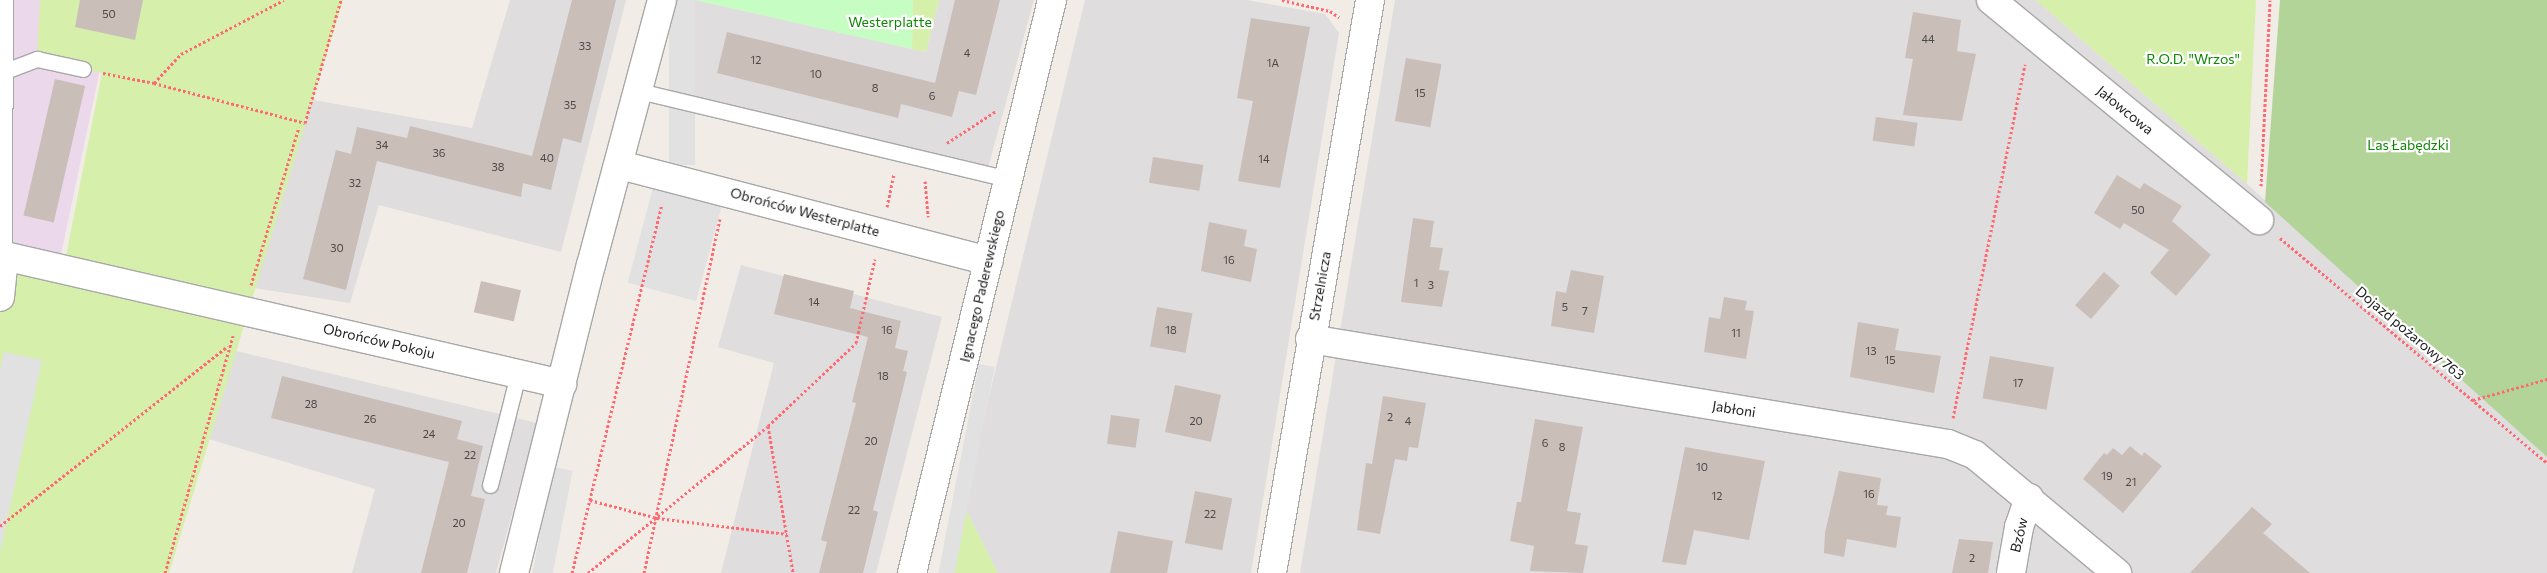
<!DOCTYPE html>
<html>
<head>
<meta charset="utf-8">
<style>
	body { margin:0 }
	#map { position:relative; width:2547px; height:573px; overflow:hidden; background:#f2ece7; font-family:Commissioner,sans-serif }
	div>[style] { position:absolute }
	.residential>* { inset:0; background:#dfddde }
	.industrial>* { inset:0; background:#ebd8ea }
	.grass>* { inset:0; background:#d6efaa }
	.forest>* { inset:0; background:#b3d499 }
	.park>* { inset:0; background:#c6fdc2 }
	.parking>* { inset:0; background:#e1e1e1; transform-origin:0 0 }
	.building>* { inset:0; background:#cabeb9; transform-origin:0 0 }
	.path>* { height:3px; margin-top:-1.5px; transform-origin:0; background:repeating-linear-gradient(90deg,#ff6a72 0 2.5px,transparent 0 5px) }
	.roads { filter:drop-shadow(1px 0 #a8a8a8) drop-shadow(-1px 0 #a8a8a8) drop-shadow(0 1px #a8a8a8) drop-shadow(0 -1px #a8a8a8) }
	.service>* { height:15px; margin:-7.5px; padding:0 7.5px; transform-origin:7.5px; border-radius:7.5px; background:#fff }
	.minor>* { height:28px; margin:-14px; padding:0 14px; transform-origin:14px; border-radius:14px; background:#fff }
	.tertiary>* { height:28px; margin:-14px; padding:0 14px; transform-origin:14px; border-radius:14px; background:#fff }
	span { translate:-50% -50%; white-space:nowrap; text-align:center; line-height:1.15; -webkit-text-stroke:4.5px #fff; paint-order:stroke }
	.number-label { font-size:11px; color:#4b4847 }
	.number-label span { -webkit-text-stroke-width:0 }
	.park-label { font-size:14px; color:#0d8904 }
	.street-label { font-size:14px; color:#212121 }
</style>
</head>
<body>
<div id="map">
	<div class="residential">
		<i style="clip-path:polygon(510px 0,626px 0,561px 252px,379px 205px,350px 303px,234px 285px,285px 95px,472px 128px)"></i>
		<i style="clip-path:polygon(695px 0,926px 52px,939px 0,1034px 0,988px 168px,671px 91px)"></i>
		<i style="clip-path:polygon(1085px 0,1247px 0,1325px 14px,1339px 33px,1251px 573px,998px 573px,963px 504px)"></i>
		<i style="clip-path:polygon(1395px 0,2036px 0,2247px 184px,2547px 457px,2547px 573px,1300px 573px)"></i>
		<i style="clip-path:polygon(741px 265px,942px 317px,876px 573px,721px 573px,774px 363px,718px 347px)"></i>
		<i style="clip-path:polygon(211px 345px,537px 423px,496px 573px,352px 573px,375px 489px,189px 433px)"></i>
	</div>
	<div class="industrial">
		<i style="clip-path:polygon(0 0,68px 0,103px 55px,59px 264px,0 247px)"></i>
	</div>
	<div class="grass">
		<i style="clip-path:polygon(40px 0,343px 0,169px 573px,0 573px,0 291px,4px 257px,63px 271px,102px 73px,37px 59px)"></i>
		<i style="clip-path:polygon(913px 0,939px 0,926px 52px,912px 49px)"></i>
		<i style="clip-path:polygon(2036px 0,2256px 0,2247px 184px)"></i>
		<i style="clip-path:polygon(963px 504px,998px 573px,947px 573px)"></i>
	</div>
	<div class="forest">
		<i style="clip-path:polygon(2280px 0,2547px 0,2547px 457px,2265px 202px)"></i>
	</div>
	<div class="park">
		<i style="clip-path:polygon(695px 0,913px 0,912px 49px)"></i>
	</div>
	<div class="parking">
		<i style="left:669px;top:0;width:26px;height:165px"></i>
		<i style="left:653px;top:188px;width:71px;height:98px;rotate:15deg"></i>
		<i style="clip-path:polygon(4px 352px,42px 360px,0 553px,0 369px)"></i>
		<i style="left:979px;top:364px;width:16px;height:215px;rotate:11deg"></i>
		<i style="left:553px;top:467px;width:20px;height:109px;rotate:11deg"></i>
	</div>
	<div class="building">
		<i style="clip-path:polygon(80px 0,143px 0,135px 40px,75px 27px)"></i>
		<i style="clip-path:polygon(572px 0,616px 0,581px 143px,563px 138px,551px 190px,523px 183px,521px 197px,377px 161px,346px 290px,303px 279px,336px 150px,351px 154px,357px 127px,407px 138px,410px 126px,532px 156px)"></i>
		<i style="clip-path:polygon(955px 0,1000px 0,976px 95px,959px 91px,952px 117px,901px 104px,898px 118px,717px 73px,727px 32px,935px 83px)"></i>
		<i style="clip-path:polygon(1913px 12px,1961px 20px,1957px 51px,1976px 54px,1962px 121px,1903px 115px,1913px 59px,1905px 58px)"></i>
		<i style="clip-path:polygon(1251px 18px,1310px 27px,1280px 188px,1238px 181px,1253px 101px,1237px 98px)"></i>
		<i style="left:1406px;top:58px;width:36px;height:64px;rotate:10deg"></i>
		<i style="left:55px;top:79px;width:31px;height:140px;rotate:13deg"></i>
		<i style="left:1876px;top:117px;width:42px;height:24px;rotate:8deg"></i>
		<i style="left:1153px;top:157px;width:51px;height:26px;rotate:9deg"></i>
		<i style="clip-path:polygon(2117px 175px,2140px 189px,2144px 183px,2182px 206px,2172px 221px,2211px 255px,2176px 296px,2150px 273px,2169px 250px,2124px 223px,2120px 229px,2094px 213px)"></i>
		<i style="clip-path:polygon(1413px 218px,1434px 221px,1430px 247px,1443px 248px,1439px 270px,1449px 271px,1442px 307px,1401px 302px)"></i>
		<i style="clip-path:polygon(1209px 222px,1247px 230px,1244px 246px,1257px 249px,1251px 282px,1201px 271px)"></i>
		<i style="clip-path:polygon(1571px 270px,1604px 276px,1594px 333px,1551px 326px,1556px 291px,1566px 293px)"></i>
		<i style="left:2104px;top:272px;width:21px;height:44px;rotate:41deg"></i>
		<i style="clip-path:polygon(784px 274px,854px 291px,850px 308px,901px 321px,895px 348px,908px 351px,903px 371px,907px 372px,873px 510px,878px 512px,863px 573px,819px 573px,827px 542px,821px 540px,856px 403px,852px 402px,868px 337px,774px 314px)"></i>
		<i style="left:481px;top:281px;width:41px;height:32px;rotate:13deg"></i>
		<i style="clip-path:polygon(1724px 297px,1747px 301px,1745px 310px,1754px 311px,1746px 359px,1704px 352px,1709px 317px,1720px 319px)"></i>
		<i style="left:1157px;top:307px;width:36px;height:40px;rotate:10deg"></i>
		<i style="clip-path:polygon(1858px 322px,1899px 329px,1895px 350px,1941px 356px,1934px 393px,1850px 377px)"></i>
		<i style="left:1990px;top:356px;width:65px;height:43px;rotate:10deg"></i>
		<i style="clip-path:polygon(282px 376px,462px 421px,457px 439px,483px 446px,471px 496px,485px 499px,467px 573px,421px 573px,449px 462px,271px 418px)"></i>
		<i style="left:1175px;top:385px;width:47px;height:48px;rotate:12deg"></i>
		<i style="clip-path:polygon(1383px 396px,1426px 403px,1418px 448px,1409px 447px,1407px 461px,1395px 459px,1380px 534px,1357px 530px,1366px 463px,1372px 464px)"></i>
		<i style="left:1111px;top:415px;width:29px;height:29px;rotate:8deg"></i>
		<i style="clip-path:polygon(1535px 419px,1583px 427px,1567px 511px,1581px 513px,1575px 544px,1588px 546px,1583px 573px,1530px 571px,1534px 546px,1510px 541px,1517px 502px,1521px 502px)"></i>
		<i style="clip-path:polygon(2130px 446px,2142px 456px,2144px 452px,2162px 466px,2123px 513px,2083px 479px,2104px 453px,2107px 455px,2113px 448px,2122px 455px)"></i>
		<i style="clip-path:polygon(1685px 447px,1765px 461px,1749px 540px,1694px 530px,1686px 565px,1662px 562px)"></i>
		<i style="clip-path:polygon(1839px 471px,1881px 478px,1877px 505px,1888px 506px,1886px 515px,1901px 517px,1896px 548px,1847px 539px,1844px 557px,1824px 553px,1825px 533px)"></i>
		<i style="left:1195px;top:491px;width:38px;height:53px;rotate:11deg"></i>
		<i style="clip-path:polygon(2252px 507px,2272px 524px,2263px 533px,2310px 573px,2190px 573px)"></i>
		<i style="clip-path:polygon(1118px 531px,1173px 541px,1167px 573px,1110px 573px)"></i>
		<i style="clip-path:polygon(1959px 539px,1993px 542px,1988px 573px,1952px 573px)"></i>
	</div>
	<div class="path">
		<i style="left:1282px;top:0;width:49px;rotate:12.9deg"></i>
		<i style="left:1330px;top:11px;width:11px;rotate:34deg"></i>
		<i style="left:103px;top:73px;width:52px;rotate:11.1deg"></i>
		<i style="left:154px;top:83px;width:156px;rotate:14.8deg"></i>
		<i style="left:305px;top:123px;width:128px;rotate:-73.7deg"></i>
		<i style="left:154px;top:83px;width:40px;rotate:-47deg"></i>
		<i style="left:181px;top:54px;width:116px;rotate:-27.7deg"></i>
		<i style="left:947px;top:143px;width:59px;rotate:-33.1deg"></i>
		<i style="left:925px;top:181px;width:36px;rotate:85deg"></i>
		<i style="left:2261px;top:186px;width:186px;rotate:-87.2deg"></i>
		<i style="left:887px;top:207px;width:34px;rotate:-78deg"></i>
		<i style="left:2280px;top:238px;width:349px;rotate:40.1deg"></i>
		<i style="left:251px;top:285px;width:165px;rotate:-73.1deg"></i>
		<i style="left:2473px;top:400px;width:77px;rotate:-15.8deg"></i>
		<i style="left:1953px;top:418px;width:361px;rotate:-78.5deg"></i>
		<i style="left:768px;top:426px;width:149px;rotate:80.3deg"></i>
		<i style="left:590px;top:500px;width:69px;rotate:15deg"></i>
		<i style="left:657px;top:518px;width:131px;rotate:7deg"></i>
		<i style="left:0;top:526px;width:290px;rotate:-38.3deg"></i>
		<i style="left:165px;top:573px;width:247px;rotate:-74deg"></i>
		<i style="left:572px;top:573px;width:380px;rotate:-76.3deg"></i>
		<i style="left:588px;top:573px;width:232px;rotate:-39.2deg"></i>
		<i style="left:768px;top:426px;width:121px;rotate:-43.3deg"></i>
		<i style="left:856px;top:343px;width:86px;rotate:-77.3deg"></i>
		<i style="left:644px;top:573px;width:362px;rotate:-77.9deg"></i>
	</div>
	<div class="roads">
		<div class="service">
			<i style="left:0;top:73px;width:40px;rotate:-21deg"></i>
			<i style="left:37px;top:59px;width:47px;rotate:12.3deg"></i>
			<i style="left:639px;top:91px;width:378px;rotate:13.4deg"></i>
			<i style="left:4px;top:257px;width:257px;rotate:-89.8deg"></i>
			<i style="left:490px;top:485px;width:114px;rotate:-75.8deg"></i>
		</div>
		<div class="minor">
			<i style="left:1991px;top:0;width:347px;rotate:39.4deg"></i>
			<i style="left:620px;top:165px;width:381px;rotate:14.6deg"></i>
			<i style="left:0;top:255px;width:577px;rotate:12.93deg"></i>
			<i style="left:0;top:297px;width:40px;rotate:-84.3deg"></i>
			<i style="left:1310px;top:339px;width:647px;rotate:9.35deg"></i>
			<i style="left:1948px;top:444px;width:29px;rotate:22deg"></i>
			<i style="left:1975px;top:455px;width:185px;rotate:39.7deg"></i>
			<i style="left:514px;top:573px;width:317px;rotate:-76deg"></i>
			<i style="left:591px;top:265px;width:274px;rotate:-75deg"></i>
			<i style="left:912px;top:573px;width:590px;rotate:-76.27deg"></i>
			<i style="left:2011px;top:573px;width:47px;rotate:-80.1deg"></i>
			<i style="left:2019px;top:527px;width:31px;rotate:-71deg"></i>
		</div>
		<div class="tertiary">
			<i style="left:1272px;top:573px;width:581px;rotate:-80.29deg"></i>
		</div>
	</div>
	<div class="number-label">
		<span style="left:109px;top:14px">50</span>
		<span style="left:1928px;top:39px">44</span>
		<span style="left:585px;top:46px">33</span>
		<span style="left:967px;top:53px">4</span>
		<span style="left:756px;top:60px">12</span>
		<span style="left:1273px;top:63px">1A</span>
		<span style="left:816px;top:74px">10</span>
		<span style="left:875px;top:88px">8</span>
		<span style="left:1420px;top:93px">15</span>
		<span style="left:932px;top:96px">6</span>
		<span style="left:570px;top:105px">35</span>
		<span style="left:382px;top:145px">34</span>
		<span style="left:439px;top:153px">36</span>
		<span style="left:547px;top:158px">40</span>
		<span style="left:1264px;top:159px">14</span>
		<span style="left:498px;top:167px">38</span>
		<span style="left:355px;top:183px">32</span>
		<span style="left:2138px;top:210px">50</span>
		<span style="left:337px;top:248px">30</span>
		<span style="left:1229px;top:260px">16</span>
		<span style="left:1416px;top:283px">1</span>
		<span style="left:1431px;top:285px">3</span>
		<span style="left:814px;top:302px">14</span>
		<span style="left:1565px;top:307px">5</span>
		<span style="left:1585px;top:311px">7</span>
		<span style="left:887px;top:330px">16</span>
		<span style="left:1171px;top:330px">18</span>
		<span style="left:1736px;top:333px">11</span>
		<span style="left:1871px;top:351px">13</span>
		<span style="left:1890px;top:360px">15</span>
		<span style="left:883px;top:376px">18</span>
		<span style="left:2018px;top:383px">17</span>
		<span style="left:311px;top:404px">28</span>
		<span style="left:1390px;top:417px">2</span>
		<span style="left:370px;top:419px">26</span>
		<span style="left:1196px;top:421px">20</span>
		<span style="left:1408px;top:421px">4</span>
		<span style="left:429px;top:434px">24</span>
		<span style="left:871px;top:441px">20</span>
		<span style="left:1545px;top:443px">6</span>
		<span style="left:1562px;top:447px">8</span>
		<span style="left:470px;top:455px">22</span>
		<span style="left:1702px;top:467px">10</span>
		<span style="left:2107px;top:476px">19</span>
		<span style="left:2131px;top:482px">21</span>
		<span style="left:1869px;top:494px">16</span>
		<span style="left:1717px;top:496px">12</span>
		<span style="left:854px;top:510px">22</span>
		<span style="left:1210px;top:514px">22</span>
		<span style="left:459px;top:523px">20</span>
		<span style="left:1972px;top:558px">2</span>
	</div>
	<div class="park-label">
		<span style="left:890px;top:22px">Westerplatte</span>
		<span style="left:2193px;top:59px">R.O.D. "Wrzos"</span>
		<span style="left:2408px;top:145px">Las Łabędzki</span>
	</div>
	<div class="street-label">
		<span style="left:2125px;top:110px;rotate:39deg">Jałowcowa</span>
		<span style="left:805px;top:212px;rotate:15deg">Obrońców Westerplatte</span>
		<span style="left:982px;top:286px;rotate:-77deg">Ignacego Paderewskiego</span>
		<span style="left:1320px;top:286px;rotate:-80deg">Strzelnicza</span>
		<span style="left:2410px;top:333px;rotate:40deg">Dojazd pożarowy 763</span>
		<span style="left:379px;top:341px;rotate:13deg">Obrońców Pokoju</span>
		<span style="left:1734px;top:409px;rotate:9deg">Jabłoni</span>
		<span style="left:2019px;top:535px;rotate:-77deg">Bzów</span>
	</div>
</div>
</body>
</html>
